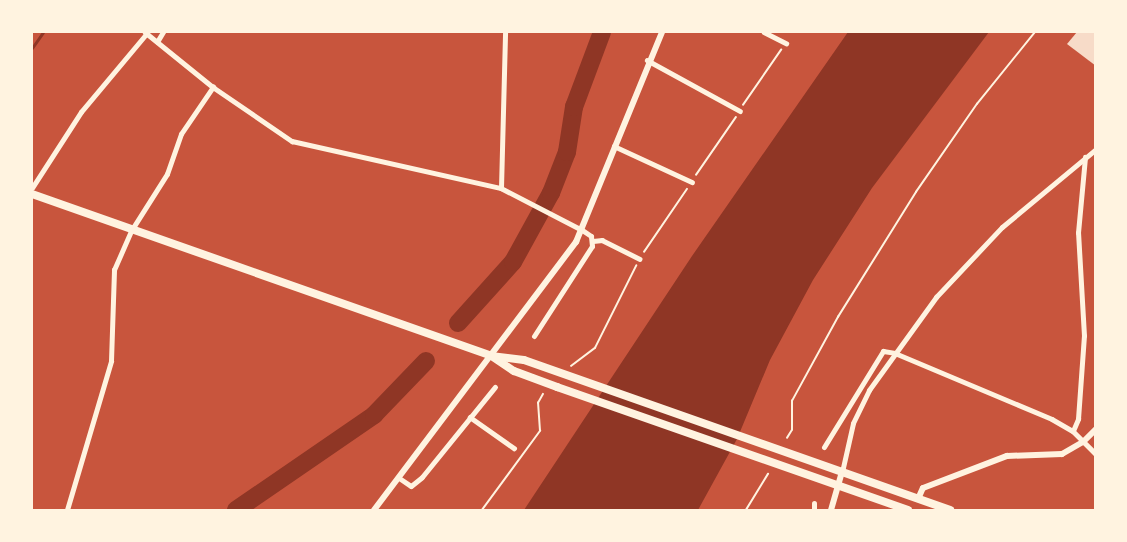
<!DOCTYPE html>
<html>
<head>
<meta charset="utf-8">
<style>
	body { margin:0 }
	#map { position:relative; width:1127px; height:542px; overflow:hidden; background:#c8553d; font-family:"Nunito Sans",sans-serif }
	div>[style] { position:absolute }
	.water>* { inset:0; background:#8f3625 }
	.stream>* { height:3px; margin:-1.5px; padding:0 1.5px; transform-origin:1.5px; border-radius:1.5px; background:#8f3625 }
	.river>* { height:18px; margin:-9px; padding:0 9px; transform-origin:9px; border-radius:9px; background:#8f3625 }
	.building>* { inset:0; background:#f7dbc8 }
	.path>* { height:1.5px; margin:-0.75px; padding:0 0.75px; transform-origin:0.75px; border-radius:0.75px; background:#fff3e0 }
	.minor>* { height:4.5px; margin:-2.25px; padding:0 2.25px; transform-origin:2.25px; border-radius:2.25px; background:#fff3e0 }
	.tertiary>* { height:5px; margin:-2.5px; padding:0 2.5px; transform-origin:2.5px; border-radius:2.5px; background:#fff3e0 }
	.secondary>* { height:6px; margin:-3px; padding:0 3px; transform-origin:3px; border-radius:3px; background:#fff3e0 }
	.trunk>* { height:8px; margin:-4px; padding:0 4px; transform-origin:4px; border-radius:4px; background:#fff3e0 }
	span { translate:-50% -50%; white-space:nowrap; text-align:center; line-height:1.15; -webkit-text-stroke:6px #fff3e0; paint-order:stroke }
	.frame { position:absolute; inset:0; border:33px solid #fff3e0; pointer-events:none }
</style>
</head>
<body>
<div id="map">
	<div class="water">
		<i style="clip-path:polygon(848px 32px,989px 32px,872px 188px,813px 280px,770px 360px,737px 439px,698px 510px,524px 510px,692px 256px)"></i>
	</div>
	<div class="stream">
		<i style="left:32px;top:48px;width:19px;rotate:-55deg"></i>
	</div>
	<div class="river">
		<i style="left:458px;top:323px;width:82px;rotate:-48deg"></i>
		<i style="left:513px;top:262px;width:79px;rotate:-61.2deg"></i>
		<i style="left:551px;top:193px;width:44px;rotate:-68.7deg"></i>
		<i style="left:567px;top:152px;width:46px;rotate:-81.2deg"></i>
		<i style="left:574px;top:107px;width:80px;rotate:-69.5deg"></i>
		<i style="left:236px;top:510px;width:168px;rotate:-34.5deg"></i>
		<i style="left:374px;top:415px;width:75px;rotate:-46.1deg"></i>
	</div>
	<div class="building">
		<i style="clip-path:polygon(1077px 32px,1096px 32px,1096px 66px,1067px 44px)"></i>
	</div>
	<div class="path">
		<i style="left:743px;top:105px;width:67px;rotate:-55.4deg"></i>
		<i style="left:696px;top:175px;width:70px;rotate:-55.4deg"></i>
		<i style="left:644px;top:252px;width:76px;rotate:-55.7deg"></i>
		<i style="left:571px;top:366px;width:30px;rotate:-37deg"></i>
		<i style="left:595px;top:348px;width:92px;rotate:-63.4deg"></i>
		<i style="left:787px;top:438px;width:9px;rotate:-58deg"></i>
		<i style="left:792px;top:430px;width:29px;rotate:-90deg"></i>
		<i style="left:792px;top:401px;width:96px;rotate:-61.3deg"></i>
		<i style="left:838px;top:317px;width:147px;rotate:-58deg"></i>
		<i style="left:916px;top:192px;width:107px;rotate:-55.3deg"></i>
		<i style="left:977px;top:104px;width:92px;rotate:-51.1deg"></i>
		<i style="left:482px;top:510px;width:98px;rotate:-53.7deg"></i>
		<i style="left:540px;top:431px;width:28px;rotate:-94deg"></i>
		<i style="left:538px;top:403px;width:10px;rotate:-61deg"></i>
		<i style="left:746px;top:510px;width:42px;rotate:-58.6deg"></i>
	</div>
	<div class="minor">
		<i style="left:145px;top:32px;width:87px;rotate:39deg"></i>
		<i style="left:213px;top:87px;width:96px;rotate:34.4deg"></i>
		<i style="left:292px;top:141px;width:214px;rotate:12.7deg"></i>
		<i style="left:501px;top:188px;width:91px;rotate:27.4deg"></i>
		<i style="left:764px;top:32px;width:25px;rotate:27deg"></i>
		<i style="left:157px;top:42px;width:12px;rotate:-59deg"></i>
		<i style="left:647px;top:60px;width:106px;rotate:28.7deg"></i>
		<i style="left:614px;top:146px;width:86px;rotate:24.8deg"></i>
		<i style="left:32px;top:188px;width:90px;rotate:-57.2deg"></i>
		<i style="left:81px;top:112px;width:103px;rotate:-50.1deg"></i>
		<i style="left:501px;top:188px;width:156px;rotate:-88.5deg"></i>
		<i style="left:593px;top:241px;width:9px;rotate:-6deg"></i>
		<i style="left:602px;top:240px;width:42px;rotate:26.6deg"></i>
		<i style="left:895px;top:353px;width:170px;rotate:22.8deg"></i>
		<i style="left:1052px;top:419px;width:24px;rotate:30deg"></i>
		<i style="left:1073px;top:431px;width:33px;rotate:45deg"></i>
		<i style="left:470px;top:417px;width:54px;rotate:35.2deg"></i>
		<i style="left:1073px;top:431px;width:13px;rotate:-67deg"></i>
		<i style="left:1078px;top:419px;width:83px;rotate:-85.9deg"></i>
		<i style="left:1084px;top:336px;width:103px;rotate:-93.3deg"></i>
		<i style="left:1078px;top:233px;width:76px;rotate:-84.7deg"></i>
		<i style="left:67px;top:510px;width:155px;rotate:-73.5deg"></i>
		<i style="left:111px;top:361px;width:91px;rotate:-88.1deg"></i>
		<i style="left:114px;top:270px;width:43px;rotate:-66.4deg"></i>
		<i style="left:131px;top:231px;width:67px;rotate:-57.7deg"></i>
		<i style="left:167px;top:174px;width:42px;rotate:-70.7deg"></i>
		<i style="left:181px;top:134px;width:57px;rotate:-55.8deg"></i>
	</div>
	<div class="tertiary">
		<i style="left:534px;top:336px;width:107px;rotate:-57.2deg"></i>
		<i style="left:592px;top:246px;width:10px;rotate:-96deg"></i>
		<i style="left:591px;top:236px;width:11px;rotate:-146deg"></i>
		<i style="left:824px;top:447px;width:113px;rotate:-58.4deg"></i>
		<i style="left:883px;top:351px;width:12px;rotate:9deg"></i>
		<i style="left:842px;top:472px;width:50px;rotate:-77.3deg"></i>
		<i style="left:853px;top:423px;width:37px;rotate:-64deg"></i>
		<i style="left:869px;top:390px;width:115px;rotate:-54.2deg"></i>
		<i style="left:936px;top:297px;width:96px;rotate:-46.7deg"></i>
		<i style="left:1002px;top:227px;width:122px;rotate:-39.7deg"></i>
		<i style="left:399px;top:478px;width:14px;rotate:34deg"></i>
		<i style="left:411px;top:486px;width:14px;rotate:-39deg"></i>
		<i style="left:422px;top:477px;width:116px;rotate:-51deg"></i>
		<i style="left:814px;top:510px;width:7px;rotate:-90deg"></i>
	</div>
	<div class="secondary">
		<i style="left:918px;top:499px;width:12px;rotate:-66deg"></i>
		<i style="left:923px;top:488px;width:90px;rotate:-20.9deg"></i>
		<i style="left:1007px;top:456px;width:55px;rotate:-2.1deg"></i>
		<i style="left:1062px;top:454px;width:24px;rotate:-30deg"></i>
		<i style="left:1083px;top:442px;width:18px;rotate:-45deg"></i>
		<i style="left:374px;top:510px;width:336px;rotate:-53deg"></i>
		<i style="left:576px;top:242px;width:227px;rotate:-67.7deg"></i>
		<i style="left:831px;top:510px;width:40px;rotate:-74deg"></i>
	</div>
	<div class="trunk">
		<i style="left:32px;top:194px;width:487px;rotate:19.4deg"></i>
		<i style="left:491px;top:356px;width:33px;rotate:7deg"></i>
		<i style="left:524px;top:360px;width:452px;rotate:19.4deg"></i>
		<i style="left:493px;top:357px;width:25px;rotate:34deg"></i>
		<i style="left:514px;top:371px;width:46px;rotate:20.4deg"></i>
		<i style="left:557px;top:387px;width:372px;rotate:19.3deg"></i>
	</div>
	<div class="frame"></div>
</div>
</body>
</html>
